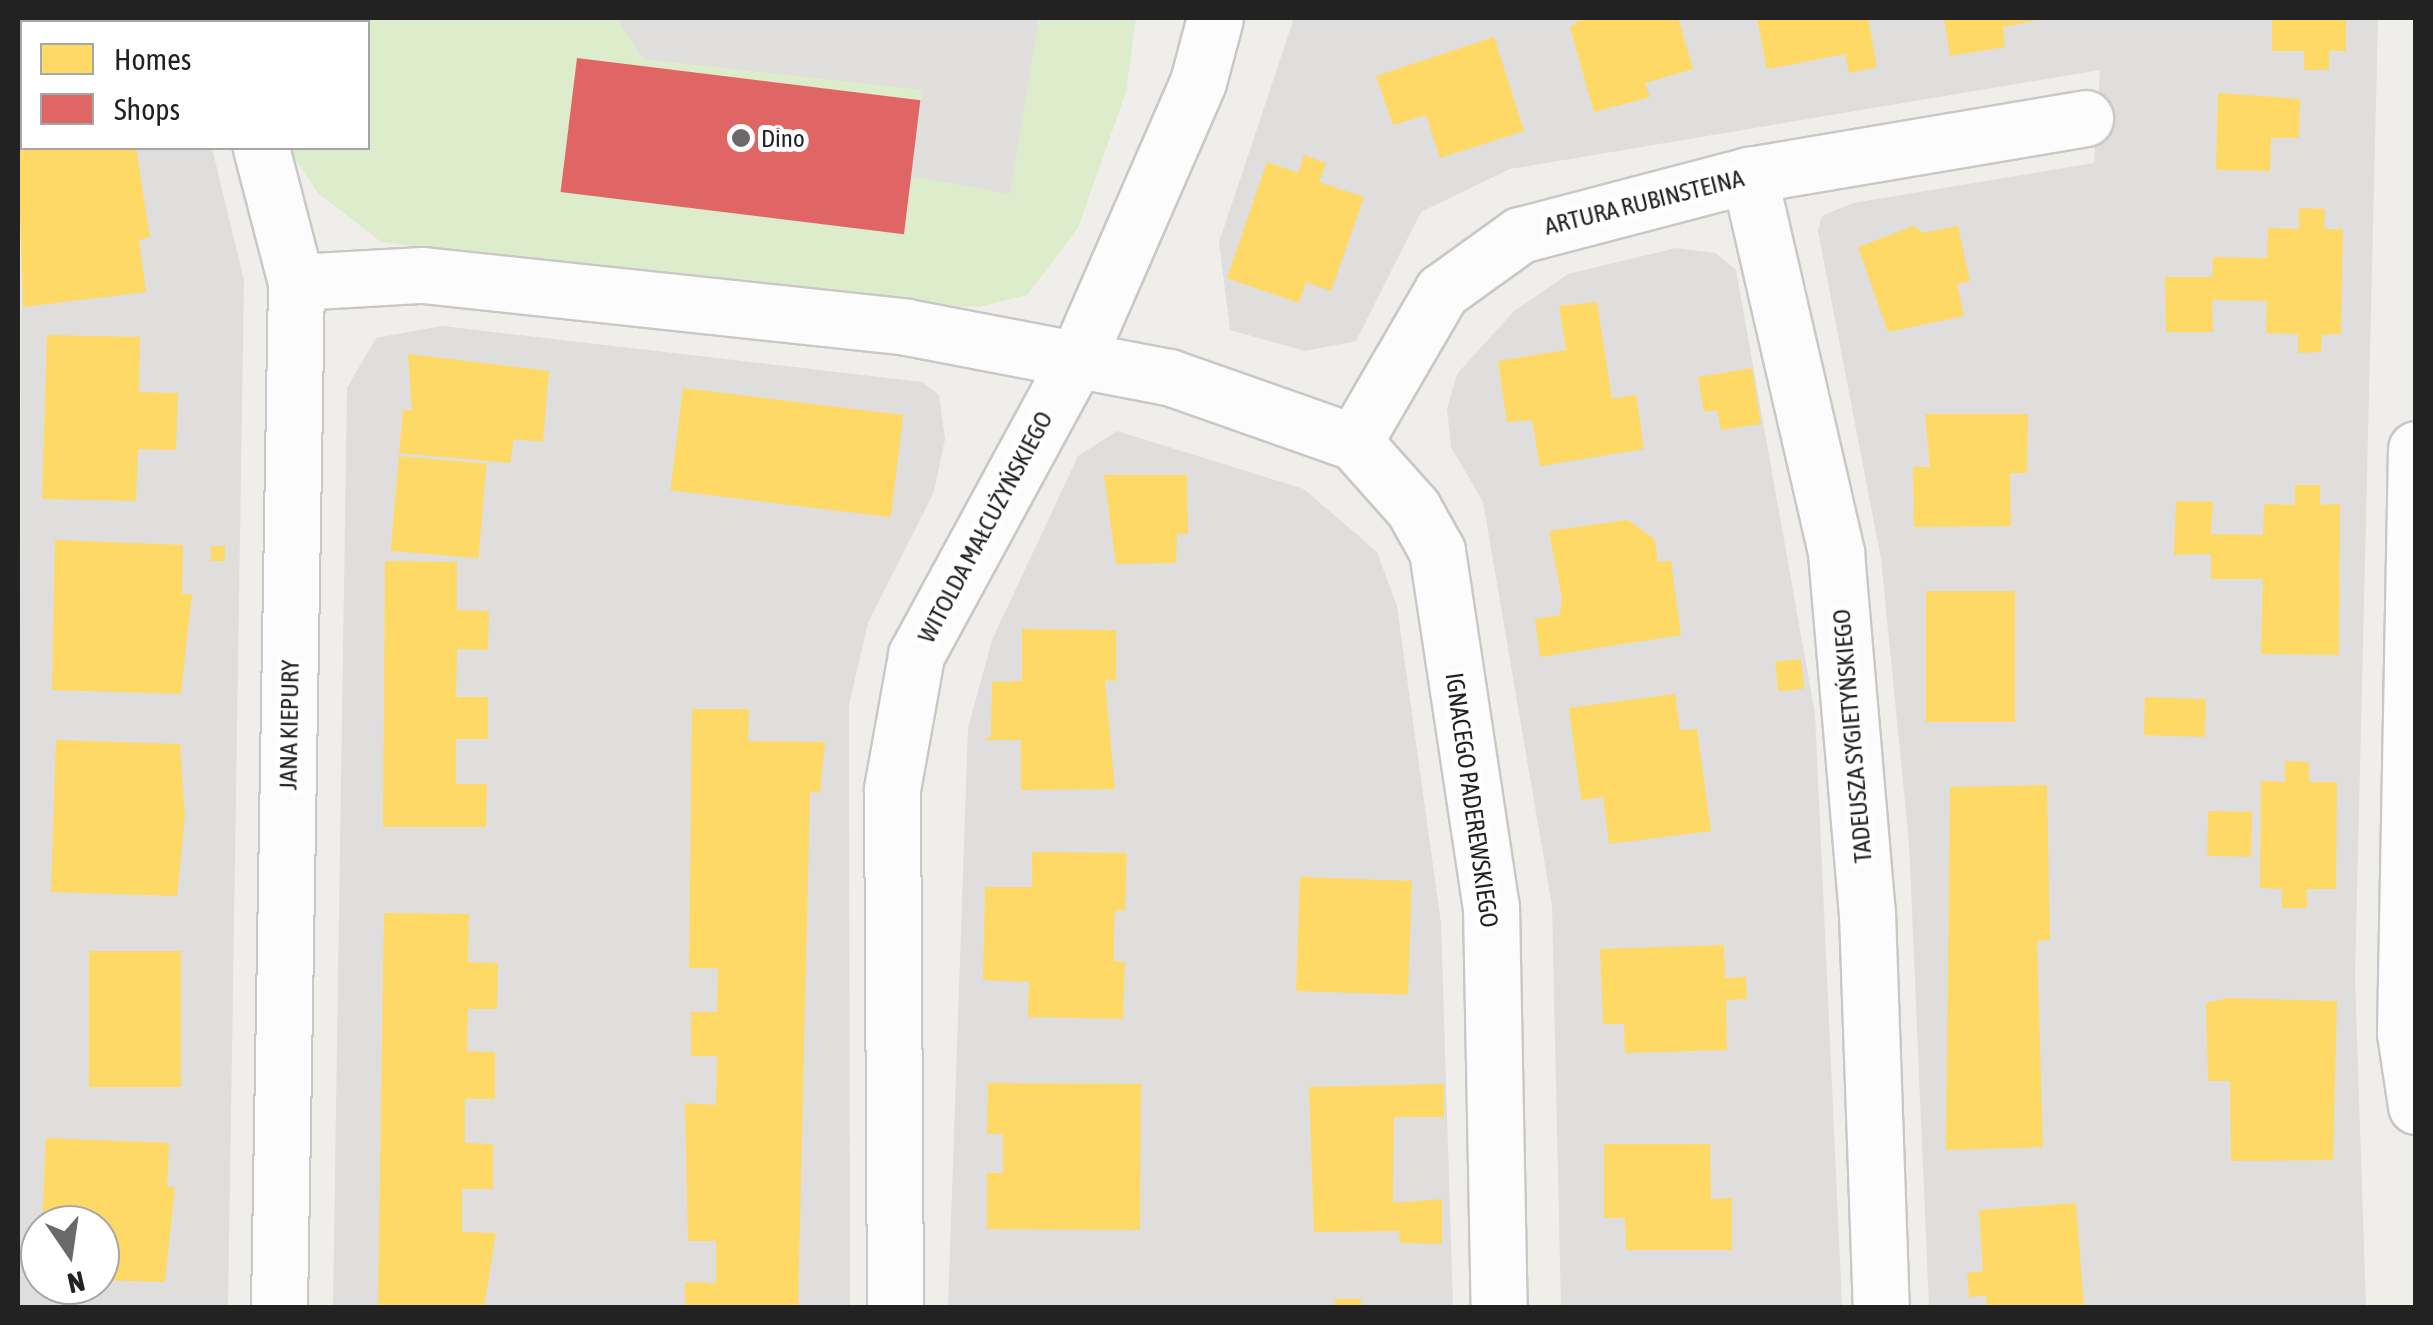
<!DOCTYPE html>
<html>
<head>
<meta charset="utf-8">
<style>
	body { margin:0 }
	#map { position:relative; width:2433px; height:1325px; overflow:hidden; background:#f0eeeb; font-family:"Asap Condensed",sans-serif }
	div>[style] { position:absolute }
	.residential>* { inset:0; background:#dfdedc }
	.grass>* { inset:0; background:#ddeccb }
	.parking>* { inset:0; background:#e0dfde }
	.homes>* { inset:0; background:#ffd966; transform-origin:0 0 }
	.shops>* { inset:0; background:#e06666; transform-origin:0 0 }
	.roads { filter:drop-shadow(2px 0 #c9c8c7) drop-shadow(-2px 0 #c9c8c7) drop-shadow(0 2px #c9c8c7) drop-shadow(0 -2px #c9c8c7) }
	.minor>* { height:55px; margin:-27.5px; padding:0 27.5px; transform-origin:27.5px; border-radius:27.5px; background:#fdfcfc }
	.dots>* { width:28px; height:28px; translate:-50% -50%; box-sizing:border-box; border:5px solid #fff; border-radius:50% }
	span { translate:-50% -50%; white-space:nowrap; text-align:center; line-height:1.15; -webkit-text-stroke:10px #fff; paint-order:stroke }
	.poi-label { font-size:25px; color:#222 }
	.left { translate:0 -50%; text-align:left }
	.street-label { font-size:25px; color:#222 }
	.frame { position:absolute; inset:0; border:20px solid #222; pointer-events:none }
	.legend { position:absolute; left:20px; top:20px; width:350px; height:130px; box-sizing:border-box; background:#fff; border:2px solid #a7a7a7; margin:0; padding:12px 18px; list-style:none; font-size:30px; color:#222 }
	.legend li { display:flex; align-items:center; gap:20px; height:50px }
	.legend b { width:50px; border:2px solid #a7a7a7 }
	.north { position:absolute; left:20px; top:1205px; width:100px; height:100px; box-sizing:border-box; background:#fff; border:2px solid #a7a7a7; border-radius:50%; rotate:167deg; font-size:28px; font-weight:700; line-height:40px; text-align:center; color:#222 }
	.north::after { content:''; display:block; margin:auto; width:35px; height:45px; background:#6a6968; clip-path:polygon(50% 0,100% 100%,50% 72%,0 100%) }
</style>
</head>
<body>
<div id="map">
	<div class="residential">
		<i style="clip-path:polygon(1294px 18px,2378px 18px,2355px 977px,2366px 1307px,1929px 1307px,1909px 842px,1881px 559px,1818px 231px,1822px 216px,1853px 203px,2094px 163px,2100px 70px,1510px 169px,1421px 212px,1356px 341px,1305px 351px,1230px 330px,1219px 242px)"></i>
		<i style="clip-path:polygon(evenodd,22px 100px,22px 148px,212px 148px,244px 280px,228px 1307px,18px 1307px,22px 100px,40px 1225px,100px 1225px,100px 1285px,40px 1285px,40px 1225px)"></i>
		<i style="clip-path:polygon(1676px 248px,1715px 253px,1736px 270px,1815px 714px,1842px 1307px,1561px 1307px,1552px 906px,1483px 502px,1451px 447px,1447px 409px,1457px 374px,1513px 312px,1568px 274px)"></i>
		<i style="clip-path:polygon(442px 326px,922px 382px,939px 395px,945px 439px,934px 492px,868px 623px,849px 705px,850px 1307px,333px 1308px,347px 388px,376px 338px)"></i>
		<i style="clip-path:polygon(1117px 431px,1304px 489px,1377px 552px,1397px 606px,1441px 923px,1453px 1307px,948px 1308px,968px 728px,992px 640px,1078px 456px)"></i>
	</div>
	<div class="grass">
		<i style="clip-path:polygon(323px 18px,1136px 18px,1126px 92px,1078px 228px,1027px 295px,979px 307px,889px 305px,381px 242px,318px 193px,293px 156px,291px 148px,368px 148px,368px 22px,305px 22px)"></i>
	</div>
	<div class="parking">
		<i style="clip-path:polygon(616px 18px,1039px 18px,1010px 194px,911px 176px,923px 90px,643px 59px)"></i>
	</div>
	<div class="homes">
		<i style="clip-path:polygon(1584px 18px,1678px 18px,1693px 69px,1645px 83px,1650px 97px,1594px 112px,1570px 27px)"></i>
		<i style="clip-path:polygon(1757px 18px,1868px 18px,1877px 67px,1849px 73px,1845px 54px,1767px 69px)"></i>
		<i style="clip-path:polygon(1944px 18px,2043px 18px,2043px 19px,2003px 27px,2005px 47px,1950px 56px)"></i>
		<i style="clip-path:polygon(2272px 18px,2346px 18px,2346px 51px,2329px 51px,2329px 70px,2304px 70px,2304px 51px,2272px 51px)"></i>
		<i style="clip-path:polygon(1494px 37px,1524px 131px,1440px 158px,1426px 115px,1393px 125px,1376px 76px)"></i>
		<i style="clip-path:polygon(2218px 93px,2300px 99px,2299px 138px,2271px 138px,2270px 171px,2216px 170px)"></i>
		<i style="clip-path:polygon(136px 148px,150px 237px,139px 240px,146px 292px,23px 307px,18px 150px)"></i>
		<i style="clip-path:polygon(1304px 155px,1326px 163px,1319px 182px,1364px 197px,1331px 291px,1306px 282px,1299px 303px,1227px 278px,1267px 162px,1298px 173px)"></i>
		<i style="clip-path:polygon(2299px 208px,2325px 209px,2324px 229px,2343px 229px,2341px 334px,2322px 335px,2321px 352px,2298px 353px,2298px 334px,2266px 333px,2267px 301px,2212px 300px,2213px 332px,2166px 332px,2165px 277px,2212px 277px,2213px 257px,2267px 258px,2268px 228px,2299px 229px)"></i>
		<i style="clip-path:polygon(1914px 226px,1923px 233px,1958px 226px,1970px 281px,1957px 284px,1964px 316px,1888px 332px,1858px 247px)"></i>
		<i style="clip-path:polygon(1597px 302px,1612px 399px,1636px 395px,1644px 449px,1540px 466px,1532px 420px,1507px 422px,1498px 361px,1566px 350px,1559px 306px)"></i>
		<i style="clip-path:polygon(47px 335px,140px 337px,139px 392px,178px 393px,176px 450px,138px 449px,136px 501px,42px 499px)"></i>
		<i style="clip-path:polygon(408px 354px,549px 371px,543px 442px,514px 439px,510px 463px,399px 453px,403px 410px,412px 410px)"></i>
		<i style="clip-path:polygon(1752px 368px,1761px 424px,1721px 430px,1717px 410px,1704px 412px,1698px 377px)"></i>
		<i style="left:683px;top:388px;width:222px;height:103px;rotate:7deg"></i>
		<i style="clip-path:polygon(1925px 414px,2028px 414px,2027px 473px,2010px 473px,2011px 526px,1914px 527px,1913px 467px,1930px 467px)"></i>
		<i style="left:399px;top:456px;width:88px;height:95px;rotate:5deg"></i>
		<i style="clip-path:polygon(1104px 475px,1187px 475px,1188px 534px,1177px 533px,1176px 563px,1116px 564px)"></i>
		<i style="clip-path:polygon(2295px 485px,2320px 485px,2320px 505px,2340px 504px,2339px 655px,2261px 654px,2263px 579px,2211px 579px,2211px 554px,2174px 555px,2176px 501px,2213px 502px,2211px 534px,2263px 535px,2264px 504px,2295px 505px)"></i>
		<i style="clip-path:polygon(1628px 520px,1655px 540px,1658px 562px,1671px 561px,1681px 635px,1540px 657px,1535px 619px,1560px 615px,1562px 598px,1549px 531px)"></i>
		<i style="clip-path:polygon(55px 540px,183px 545px,182px 594px,192px 594px,181px 694px,52px 690px)"></i>
		<i style="left:211px;top:546px;width:14px;height:15px"></i>
		<i style="clip-path:polygon(385px 561px,457px 562px,457px 610px,489px 611px,488px 650px,457px 649px,456px 697px,488px 697px,488px 739px,456px 739px,456px 784px,487px 784px,486px 827px,383px 827px)"></i>
		<i style="left:2015px;top:591px;width:131px;height:89px;rotate:90deg"></i>
		<i style="clip-path:polygon(1022px 629px,1116px 630px,1116px 681px,1105px 680px,1115px 789px,1021px 790px,1021px 740px,981px 740px,991px 737px,992px 682px,1022px 681px)"></i>
		<i style="left:1801px;top:659px;width:30px;height:26px;rotate:84deg"></i>
		<i style="clip-path:polygon(1675px 694px,1680px 730px,1697px 729px,1711px 831px,1609px 844px,1603px 797px,1581px 800px,1569px 708px)"></i>
		<i style="left:2145px;top:697px;width:61px;height:38px;rotate:2deg"></i>
		<i style="clip-path:polygon(692px 709px,749px 709px,748px 741px,825px 742px,820px 793px,810px 792px,798px 1308px,685px 1308px,685px 1282px,716px 1283px,716px 1241px,688px 1241px,685px 1103px,716px 1105px,717px 1056px,691px 1056px,691px 1012px,717px 1012px,718px 968px,689px 968px)"></i>
		<i style="clip-path:polygon(56px 740px,180px 744px,185px 816px,177px 896px,51px 892px)"></i>
		<i style="clip-path:polygon(2285px 761px,2309px 762px,2309px 782px,2337px 782px,2336px 889px,2307px 889px,2307px 908px,2282px 908px,2282px 889px,2260px 888px,2261px 781px,2285px 782px)"></i>
		<i style="clip-path:polygon(2047px 785px,2050px 940px,2037px 941px,2043px 1147px,1946px 1150px,1950px 787px)"></i>
		<i style="left:2208px;top:811px;width:44px;height:45px;rotate:1deg"></i>
		<i style="clip-path:polygon(1032px 852px,1127px 853px,1125px 910px,1115px 911px,1114px 937px,1114px 961px,1125px 962px,1123px 1019px,1028px 1017px,1029px 982px,983px 980px,985px 887px,1032px 887px)"></i>
		<i style="left:1300px;top:877px;width:112px;height:114px;rotate:2deg"></i>
		<i style="clip-path:polygon(384px 913px,469px 914px,468px 962px,498px 963px,497px 1009px,468px 1009px,467px 1051px,495px 1052px,495px 1099px,465px 1099px,465px 1143px,493px 1144px,493px 1189px,462px 1189px,462px 1232px,496px 1233px,484px 1308px,378px 1308px)"></i>
		<i style="clip-path:polygon(1724px 945px,1725px 978px,1746px 977px,1747px 999px,1726px 1000px,1727px 1050px,1625px 1053px,1624px 1024px,1603px 1024px,1600px 949px)"></i>
		<i style="left:89px;top:951px;width:92px;height:136px"></i>
		<i style="clip-path:polygon(2228px 998px,2337px 1001px,2333px 1160px,2231px 1161px,2230px 1081px,2208px 1081px,2206px 1003px)"></i>
		<i style="clip-path:polygon(988px 1083px,1141px 1084px,1140px 1230px,987px 1229px,987px 1173px,1003px 1173px,1003px 1134px,987px 1134px)"></i>
		<i style="clip-path:polygon(1444px 1084px,1444px 1117px,1394px 1117px,1393px 1203px,1442px 1199px,1442px 1244px,1400px 1243px,1399px 1231px,1314px 1232px,1309px 1087px)"></i>
		<i style="clip-path:polygon(46px 1138px,169px 1143px,167px 1187px,175px 1187px,165px 1282px,100px 1280px,100px 1225px,42px 1225px)"></i>
		<i style="clip-path:polygon(1604px 1144px,1710px 1144px,1711px 1199px,1732px 1198px,1732px 1250px,1626px 1250px,1625px 1218px,1604px 1218px)"></i>
		<i style="clip-path:polygon(2076px 1203px,2084px 1308px,1987px 1308px,1986px 1295px,1969px 1297px,1967px 1273px,1983px 1271px,1979px 1210px)"></i>
		<i style="left:1335px;top:1299px;width:26px;height:9px"></i>
	</div>
	<div class="shops">
		<i style="left:577px;top:58px;width:346px;height:135px;rotate:7deg"></i>
	</div>
	<div class="roads">
		<div class="minor">
			<i style="left:62px;top:22px;width:19px;rotate:-12deg"></i>
			<i style="left:251px;top:22px;width:4px;rotate:-63deg"></i>
			<i style="left:18px;top:35px;width:4px;rotate:-27deg"></i>
			<i style="left:261px;top:148px;width:138px;rotate:75.4deg"></i>
			<i style="left:296px;top:282px;width:1026px;rotate:90.95deg"></i>
			<i style="left:1749px;top:175px;width:388px;rotate:77deg"></i>
			<i style="left:1836px;top:553px;width:361px;rotate:85.1deg"></i>
			<i style="left:1867px;top:913px;width:395px;rotate:88deg"></i>
			<i style="left:296px;top:282px;width:127px;rotate:-3.2deg"></i>
			<i style="left:423px;top:275px;width:486px;rotate:6.1deg"></i>
			<i style="left:906px;top:327px;width:268px;rotate:10.8deg"></i>
			<i style="left:1169px;top:377px;width:196px;rotate:19.4deg"></i>
			<i style="left:1354px;top:442px;width:89px;rotate:48.2deg"></i>
			<i style="left:1413px;top:508px;width:49px;rotate:60.8deg"></i>
			<i style="left:1437px;top:551px;width:360px;rotate:81.4deg"></i>
			<i style="left:1491px;top:907px;width:401px;rotate:88.9deg"></i>
			<i style="left:1354px;top:442px;width:175px;rotate:-59.8deg"></i>
			<i style="left:1442px;top:291px;width:96px;rotate:-35.7deg"></i>
			<i style="left:1520px;top:235px;width:237px;rotate:-14.7deg"></i>
			<i style="left:1749px;top:175px;width:341px;rotate:-9.6deg"></i>
			<i style="left:2416px;top:449px;width:584px;rotate:91.08deg"></i>
			<i style="left:2405px;top:1033px;width:74px;rotate:81.4deg"></i>
			<i style="left:895px;top:1308px;width:519px;rotate:-90.33deg"></i>
			<i style="left:892px;top:789px;width:136px;rotate:-79.8deg"></i>
			<i style="left:916px;top:655px;width:337px;rotate:-61.5deg"></i>
			<i style="left:1077px;top:359px;width:302px;rotate:-66.4deg"></i>
			<i style="left:1198px;top:82px;width:66px;rotate:-75.1deg"></i>
		</div>
	</div>
	<div class="dots">
		<i style="left:741px;top:138px;background:#6a6968"></i>
	</div>
	<div class="poi-label">
		<span class="left" style="left:761px;top:138px">Dino</span>
	</div>
	<div class="street-label">
		<span style="left:1644px;top:202px;rotate:-14deg">ARTURA RUBINSTEINA</span>
		<span style="left:985px;top:527px;rotate:-62deg">WITOLDA MAŁCUŻYŃSKIEGO</span>
		<span style="left:289px;top:725px;rotate:-89deg">JANA KIEPURY</span>
		<span style="left:1852px;top:736px;rotate:-95deg">TADEUSZA SYGIETYŃSKIEGO</span>
		<span style="left:1472px;top:800px;rotate:82deg">IGNACEGO PADEREWSKIEGO</span>
	</div>
	<div class="frame"></div>
	<ul class="legend">
	<li><b style="height:28px;background:#ffd966"></b>Homes</li>
	<li><b style="height:28px;background:#e06666"></b>Shops</li>
	</ul>
	<div class="north">N</div>
</div>
</body>
</html>
